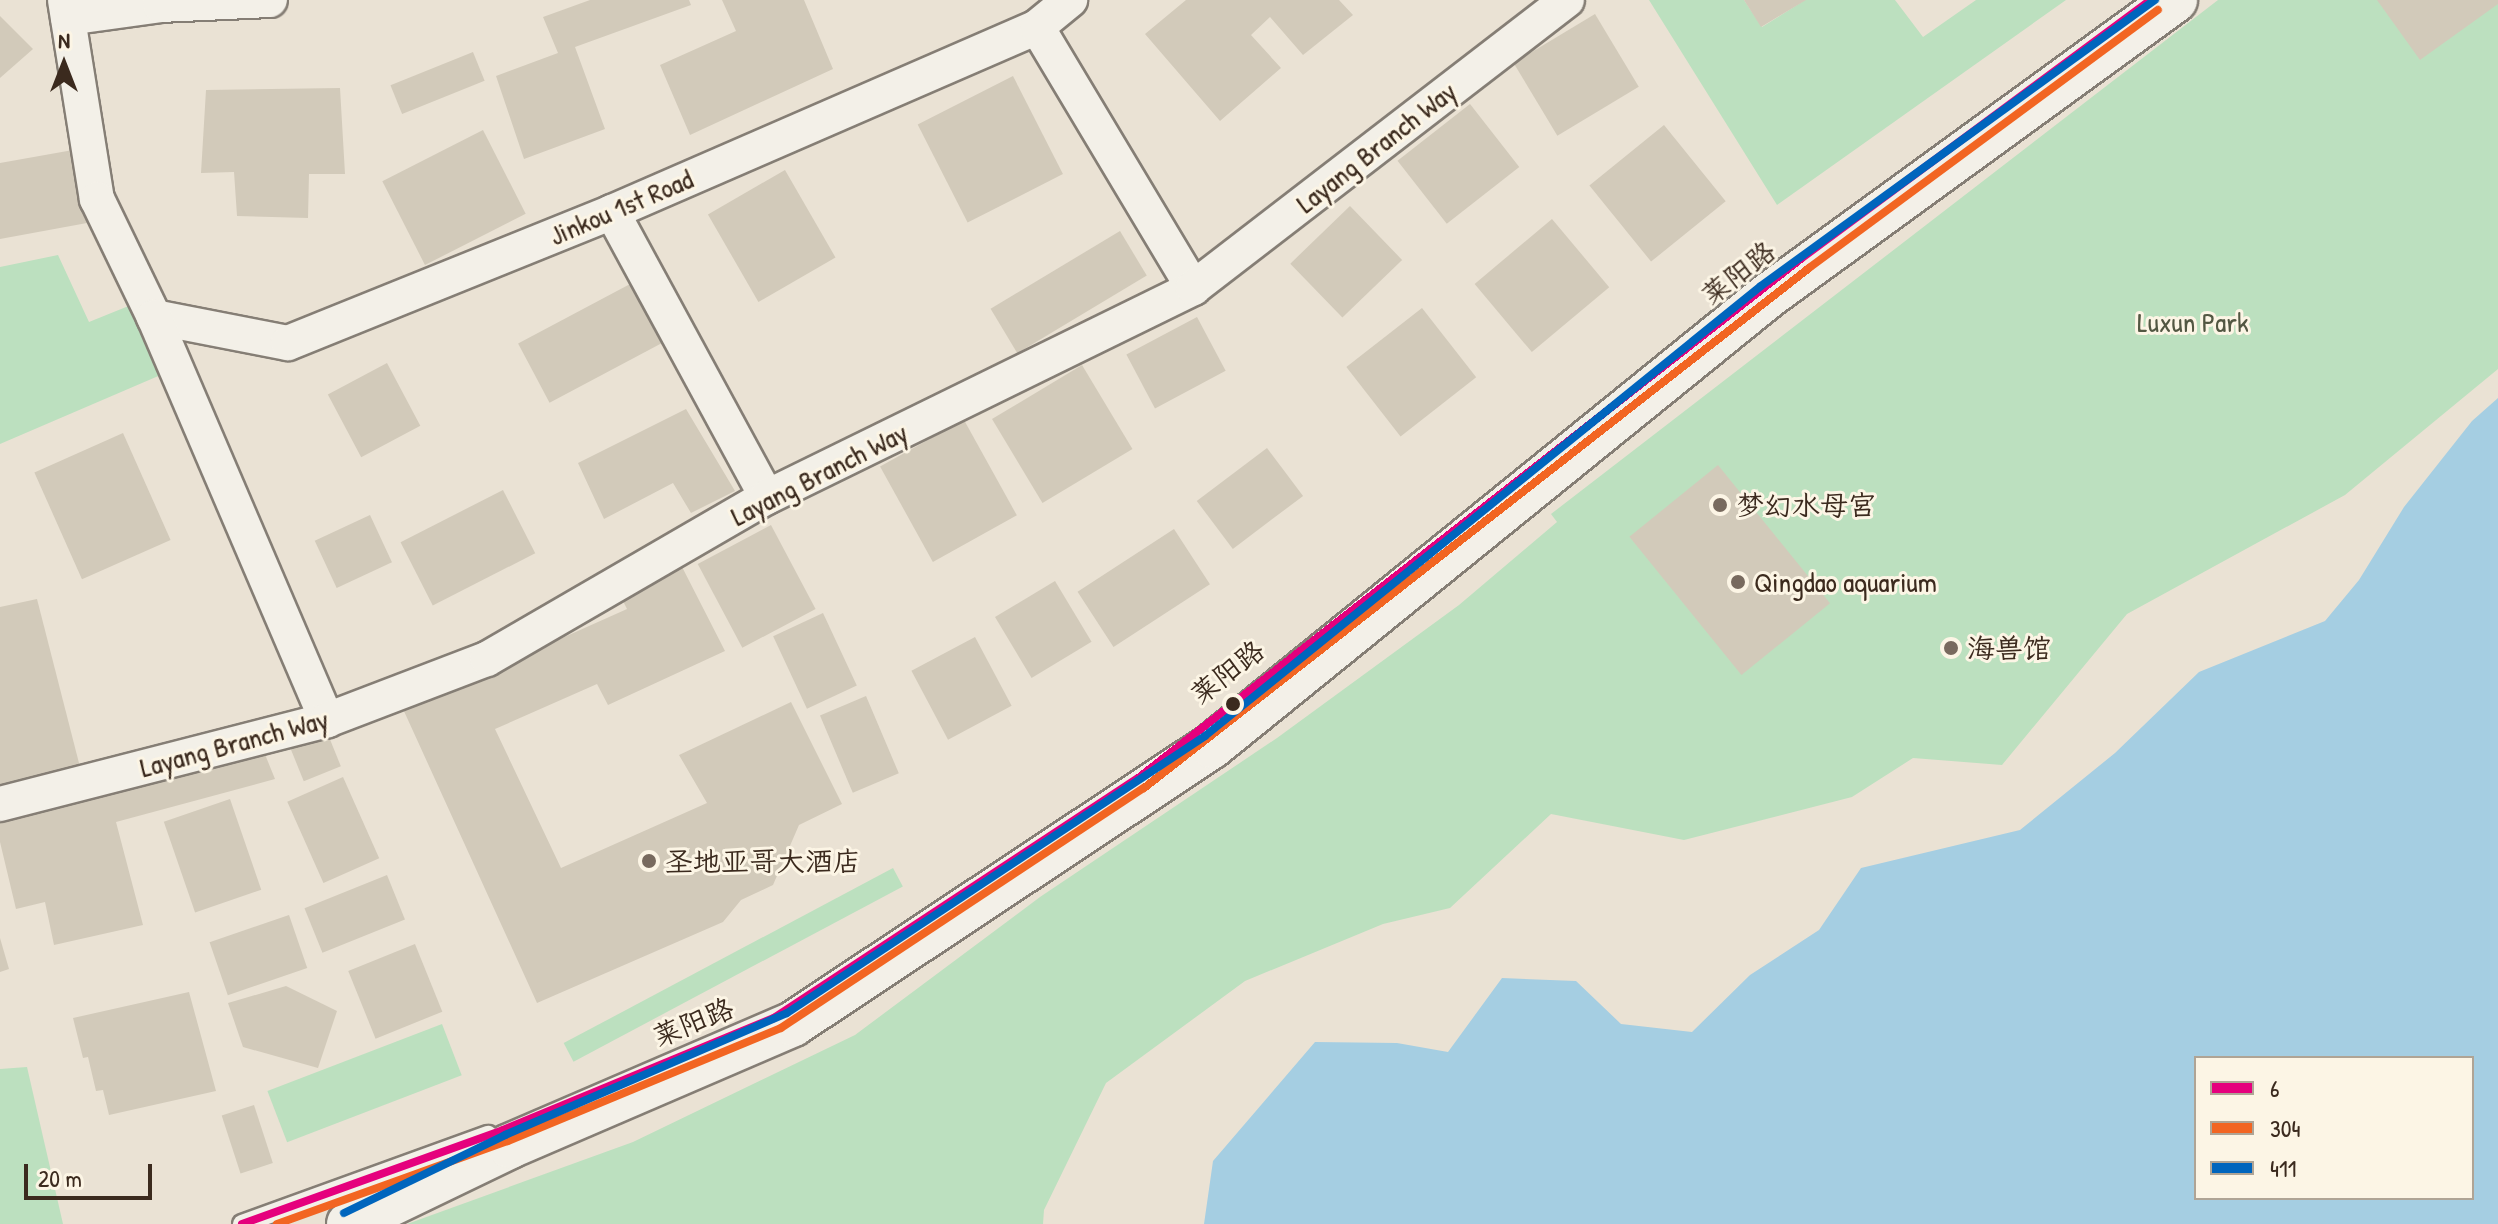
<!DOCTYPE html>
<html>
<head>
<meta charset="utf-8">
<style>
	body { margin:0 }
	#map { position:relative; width:2498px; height:1224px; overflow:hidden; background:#eae2d4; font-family:"Patrick Hand","LXGW WenKai TC",sans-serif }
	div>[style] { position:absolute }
	.green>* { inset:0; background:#bce0bf; transform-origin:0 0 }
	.water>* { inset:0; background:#a5cee2 }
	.building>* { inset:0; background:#d2caba; transform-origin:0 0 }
	.roads { filter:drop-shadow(2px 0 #857e75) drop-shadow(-2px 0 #857e75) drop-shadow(0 2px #857e75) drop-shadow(0 -2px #857e75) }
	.service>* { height:18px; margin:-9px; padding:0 9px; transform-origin:9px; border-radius:9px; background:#f3f0e8 }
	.minor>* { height:34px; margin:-17px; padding:0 17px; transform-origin:17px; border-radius:17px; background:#f3f0e8 }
	.primary>* { height:44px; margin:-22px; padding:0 22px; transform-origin:22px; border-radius:22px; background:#f3f0e8 }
	.bus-1>* { height:8px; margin:-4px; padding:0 4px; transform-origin:4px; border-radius:4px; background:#e5007d }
	.bus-2>* { height:8px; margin:-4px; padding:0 4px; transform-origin:4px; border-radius:4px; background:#f26522 }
	.bus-3>* { height:8px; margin:-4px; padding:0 4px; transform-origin:4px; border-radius:4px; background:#0065bd }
	.dots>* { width:22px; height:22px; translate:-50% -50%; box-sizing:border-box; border:4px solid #fcf5e5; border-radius:50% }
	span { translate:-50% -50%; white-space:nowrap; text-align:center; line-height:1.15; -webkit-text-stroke:6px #fcf5e5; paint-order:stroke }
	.street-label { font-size:28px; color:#3b2a1e }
	.park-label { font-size:28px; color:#525742 }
	.poi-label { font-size:28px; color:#3b2a1e }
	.left { translate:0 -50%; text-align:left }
	.legend { position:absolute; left:2194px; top:1056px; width:280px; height:144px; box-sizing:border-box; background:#fcf5e5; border:2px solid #afa495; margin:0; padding:10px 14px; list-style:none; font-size:24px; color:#3b2a1e }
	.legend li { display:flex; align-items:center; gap:16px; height:40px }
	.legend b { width:40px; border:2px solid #afa495 }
	.north { position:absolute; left:24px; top:24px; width:80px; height:80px; -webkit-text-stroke:6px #fcf5e5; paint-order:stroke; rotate:0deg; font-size:22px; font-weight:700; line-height:32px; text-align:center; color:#3b2a1e }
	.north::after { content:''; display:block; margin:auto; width:28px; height:36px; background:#3b2a1e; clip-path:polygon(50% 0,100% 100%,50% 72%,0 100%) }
	.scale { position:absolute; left:24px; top:1164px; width:128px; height:36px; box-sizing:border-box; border:4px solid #3b2a1e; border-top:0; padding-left:10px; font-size:24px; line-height:28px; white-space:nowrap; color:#3b2a1e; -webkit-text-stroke:6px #fcf5e5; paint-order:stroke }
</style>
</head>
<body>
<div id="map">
	<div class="green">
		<i style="clip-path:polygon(1649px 0,1744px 0,1762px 27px,1805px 0,1895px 0,1923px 37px,1976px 0,2066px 0,1777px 205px)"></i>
		<i style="clip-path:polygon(2218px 0,2498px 0,2498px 369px,2345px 495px,2127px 614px,2002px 765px,1913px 758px,1852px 797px,1684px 840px,1551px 814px,1450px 908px,1383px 924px,1245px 981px,1106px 1083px,1044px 1210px,1043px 1224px,407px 1224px,633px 1142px,855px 1035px,1040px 897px,1277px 738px,1459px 605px,1557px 522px,1551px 514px)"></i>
		<i style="clip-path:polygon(58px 255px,89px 322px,131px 305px,163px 374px,0 444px,0 267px)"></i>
		<i style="left:893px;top:868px;width:21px;height:373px;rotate:62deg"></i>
		<i style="left:442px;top:1024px;width:55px;height:187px;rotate:69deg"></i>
		<i style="clip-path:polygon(27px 1067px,63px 1224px,0 1224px,0 1069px)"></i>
	</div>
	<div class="water">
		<i style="clip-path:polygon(evenodd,2498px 398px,2498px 1224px,1204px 1224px,1213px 1161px,1315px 1042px,1397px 1043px,1448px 1052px,1502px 978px,1576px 981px,1621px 1024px,1692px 1032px,1750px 975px,1819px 930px,1861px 868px,2020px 830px,2115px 753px,2199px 672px,2325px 621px,2359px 580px,2404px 507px,2472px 421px,2498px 398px,2196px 1058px,2472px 1058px,2472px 1198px,2196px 1198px,2196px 1058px)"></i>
	</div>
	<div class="building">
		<i style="clip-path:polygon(590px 0,689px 0,691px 5px,575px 47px,605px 129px,524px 159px,496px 76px,558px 53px,543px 17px)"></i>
		<i style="clip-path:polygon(722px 0,804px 0,833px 69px,690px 135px,660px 65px,736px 31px)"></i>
		<i style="clip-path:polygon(1186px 0,1339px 0,1353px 15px,1303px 55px,1270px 17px,1251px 35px,1281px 68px,1220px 121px,1145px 34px)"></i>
		<i style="clip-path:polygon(1744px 0,1806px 0,1761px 27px)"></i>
		<i style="clip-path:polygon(2377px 0,2498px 0,2498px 4px,2420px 60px)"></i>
		<i style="left:1595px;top:14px;width:85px;height:95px;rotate:59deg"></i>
		<i style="clip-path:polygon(0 16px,33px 49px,0 78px)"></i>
		<i style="left:473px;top:52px;width:31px;height:89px;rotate:68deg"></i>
		<i style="left:1013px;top:76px;width:110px;height:107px;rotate:63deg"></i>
		<i style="clip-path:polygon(340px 88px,345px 174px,309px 174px,308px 218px,237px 216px,234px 172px,201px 173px,206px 90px)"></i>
		<i style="left:1470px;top:104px;width:80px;height:92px;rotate:52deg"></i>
		<i style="left:1664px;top:125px;width:98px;height:96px;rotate:51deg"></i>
		<i style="left:483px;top:130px;width:94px;height:113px;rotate:63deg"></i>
		<i style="clip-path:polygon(73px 150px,87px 223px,0 239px,0 163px)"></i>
		<i style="left:785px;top:170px;width:101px;height:89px;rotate:60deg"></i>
		<i style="left:1350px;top:206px;width:75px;height:83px;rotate:46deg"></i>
		<i style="left:1552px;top:219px;width:89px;height:101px;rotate:50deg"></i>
		<i style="left:1120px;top:231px;width:52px;height:151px;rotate:59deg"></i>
		<i style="left:632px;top:283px;width:67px;height:129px;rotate:62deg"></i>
		<i style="left:1422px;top:308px;width:88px;height:96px;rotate:52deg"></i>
		<i style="left:1197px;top:317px;width:61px;height:80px;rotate:62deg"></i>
		<i style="left:387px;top:363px;width:71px;height:67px;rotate:62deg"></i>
		<i style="left:1082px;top:365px;width:98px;height:105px;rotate:59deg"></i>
		<i style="clip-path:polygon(686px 409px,735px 491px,691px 513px,673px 483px,604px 519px,578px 463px)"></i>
		<i style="left:964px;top:420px;width:109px;height:96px;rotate:61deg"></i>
		<i style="left:123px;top:433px;width:117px;height:97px;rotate:66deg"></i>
		<i style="left:1267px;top:448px;width:60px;height:88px;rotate:53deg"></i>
		<i style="left:1718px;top:465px;width:178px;height:114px;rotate:51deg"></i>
		<i style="left:503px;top:490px;width:71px;height:115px;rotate:63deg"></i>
		<i style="left:370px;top:515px;width:52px;height:61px;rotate:65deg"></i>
		<i style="left:771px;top:525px;width:95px;height:83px;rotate:62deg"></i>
		<i style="left:1174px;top:529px;width:66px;height:115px;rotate:57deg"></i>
		<i style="clip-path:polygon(679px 561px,725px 651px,608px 705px,597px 684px,495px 729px,561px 868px,707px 803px,679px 755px,791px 702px,842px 804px,799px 825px,773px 885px,741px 900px,723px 922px,537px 1003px,403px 709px,627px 609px,619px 593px)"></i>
		<i style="left:1055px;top:581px;width:71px;height:70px;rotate:59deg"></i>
		<i style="clip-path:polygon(37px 599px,80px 767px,0 786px,0 607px)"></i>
		<i style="left:823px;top:613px;width:80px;height:55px;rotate:65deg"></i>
		<i style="left:975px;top:637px;width:78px;height:72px;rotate:62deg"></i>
		<i style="left:866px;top:696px;width:84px;height:50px;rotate:67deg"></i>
		<i style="left:327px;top:732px;width:37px;height:40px;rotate:68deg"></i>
		<i style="clip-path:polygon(262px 747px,275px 779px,116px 822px,143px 925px,54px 945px,45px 902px,16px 909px,0 842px,0 817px)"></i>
		<i style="left:343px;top:777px;width:89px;height:61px;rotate:66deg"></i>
		<i style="left:230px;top:799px;width:96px;height:70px;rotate:71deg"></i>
		<i style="left:387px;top:875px;width:48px;height:89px;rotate:68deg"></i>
		<i style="left:289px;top:915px;width:56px;height:84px;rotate:71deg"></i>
		<i style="clip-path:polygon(0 938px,9px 969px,0 972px)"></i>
		<i style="left:415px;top:944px;width:73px;height:72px;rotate:68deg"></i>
		<i style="clip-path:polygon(286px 986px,337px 1011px,318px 1068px,243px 1047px,228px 1003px)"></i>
		<i style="clip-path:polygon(189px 992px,216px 1091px,109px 1115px,103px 1090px,96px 1091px,88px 1057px,83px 1058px,73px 1018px)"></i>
		<i style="left:254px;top:1105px;width:61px;height:34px;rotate:72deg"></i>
	</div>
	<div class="roads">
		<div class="service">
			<i style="left:242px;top:1224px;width:262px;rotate:-19.9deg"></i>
		</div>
		<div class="minor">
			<i style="left:65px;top:0;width:202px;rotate:80.9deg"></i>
			<i style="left:97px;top:199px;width:131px;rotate:64.2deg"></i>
			<i style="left:154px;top:317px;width:136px;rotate:11deg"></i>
			<i style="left:288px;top:343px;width:349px;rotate:-22deg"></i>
			<i style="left:612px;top:212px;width:464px;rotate:-23.5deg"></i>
			<i style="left:1037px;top:27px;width:43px;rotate:-39.3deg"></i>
			<i style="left:68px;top:18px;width:93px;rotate:-8deg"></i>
			<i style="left:160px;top:5px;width:110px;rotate:-2.6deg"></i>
			<i style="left:1037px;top:27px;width:304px;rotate:59.1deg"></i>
			<i style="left:612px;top:212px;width:324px;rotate:61.5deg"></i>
			<i style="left:154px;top:317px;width:439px;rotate:66.8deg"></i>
			<i style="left:0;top:804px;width:338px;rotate:-14.4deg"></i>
			<i style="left:327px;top:720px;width:171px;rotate:-20.9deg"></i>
			<i style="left:487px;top:659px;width:323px;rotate:-30.1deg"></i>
			<i style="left:767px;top:497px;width:475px;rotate:-26.1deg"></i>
			<i style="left:1193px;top:288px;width:472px;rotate:-37.6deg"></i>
		</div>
		<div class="primary">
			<i style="left:349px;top:1224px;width:179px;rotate:-25.8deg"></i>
			<i style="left:510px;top:1146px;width:308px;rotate:-23.3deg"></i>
			<i style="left:793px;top:1024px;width:503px;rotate:-33.56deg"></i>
			<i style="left:1212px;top:746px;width:717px;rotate:-39deg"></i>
			<i style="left:1769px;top:295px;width:502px;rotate:-36deg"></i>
		</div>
	</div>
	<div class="bus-1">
		<i style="left:242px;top:1224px;width:277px;rotate:-19.8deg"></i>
		<i style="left:503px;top:1130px;width:293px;rotate:-22.5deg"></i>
		<i style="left:774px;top:1018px;width:435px;rotate:-33.4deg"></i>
		<i style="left:1137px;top:779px;width:845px;rotate:-38.08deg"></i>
		<i style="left:1802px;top:258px;width:434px;rotate:-36.5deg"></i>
	</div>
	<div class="bus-2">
		<i style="left:277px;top:1224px;width:245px;rotate:-19.8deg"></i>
		<i style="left:508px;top:1141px;width:295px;rotate:-22.5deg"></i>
		<i style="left:781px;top:1028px;width:435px;rotate:-33.5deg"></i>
		<i style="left:1144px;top:788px;width:844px;rotate:-38.02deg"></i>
		<i style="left:1809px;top:268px;width:434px;rotate:-36.5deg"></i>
	</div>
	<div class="bus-3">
		<i style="left:344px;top:1213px;width:179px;rotate:-25.8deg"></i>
		<i style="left:505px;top:1135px;width:307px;rotate:-23.4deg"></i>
		<i style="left:787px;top:1013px;width:501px;rotate:-33.53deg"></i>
		<i style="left:1205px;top:736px;width:715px;rotate:-38.99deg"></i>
		<i style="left:1761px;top:286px;width:487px;rotate:-36deg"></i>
	</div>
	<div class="dots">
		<i style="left:1720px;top:505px;background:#786a5e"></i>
		<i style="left:1738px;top:582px;background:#786a5e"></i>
		<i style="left:1951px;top:648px;background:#786a5e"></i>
		<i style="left:1233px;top:704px;background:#3b2a1e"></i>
		<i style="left:649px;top:861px;background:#786a5e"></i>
	</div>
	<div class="street-label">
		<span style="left:1376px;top:147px;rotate:-38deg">Layang Branch Way</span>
		<span style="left:621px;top:207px;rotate:-23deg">Jinkou 1st Road</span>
		<span style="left:1738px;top:273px;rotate:-38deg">莱阳路</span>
		<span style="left:819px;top:474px;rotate:-27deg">Layang Branch Way</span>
		<span style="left:1227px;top:672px;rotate:-38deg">莱阳路</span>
		<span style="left:234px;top:743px;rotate:-15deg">Layang Branch Way</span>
		<span style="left:693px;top:1022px;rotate:-22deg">莱阳路</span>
	</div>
	<div class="park-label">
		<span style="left:2193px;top:322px">Luxun Park</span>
	</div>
	<div class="poi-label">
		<span class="left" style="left:1736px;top:505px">梦幻水母宫</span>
		<span class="left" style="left:1754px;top:582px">Qingdao aquarium</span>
		<span class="left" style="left:1967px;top:648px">海兽馆</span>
		<span class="left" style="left:665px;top:861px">圣地亚哥大酒店</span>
	</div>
	<ul class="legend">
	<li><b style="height:10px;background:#e5007d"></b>6</li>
	<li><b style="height:10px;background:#f26522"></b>304</li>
	<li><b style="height:10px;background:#0065bd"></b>411</li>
	</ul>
	<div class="north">N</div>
	<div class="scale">20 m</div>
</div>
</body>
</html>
